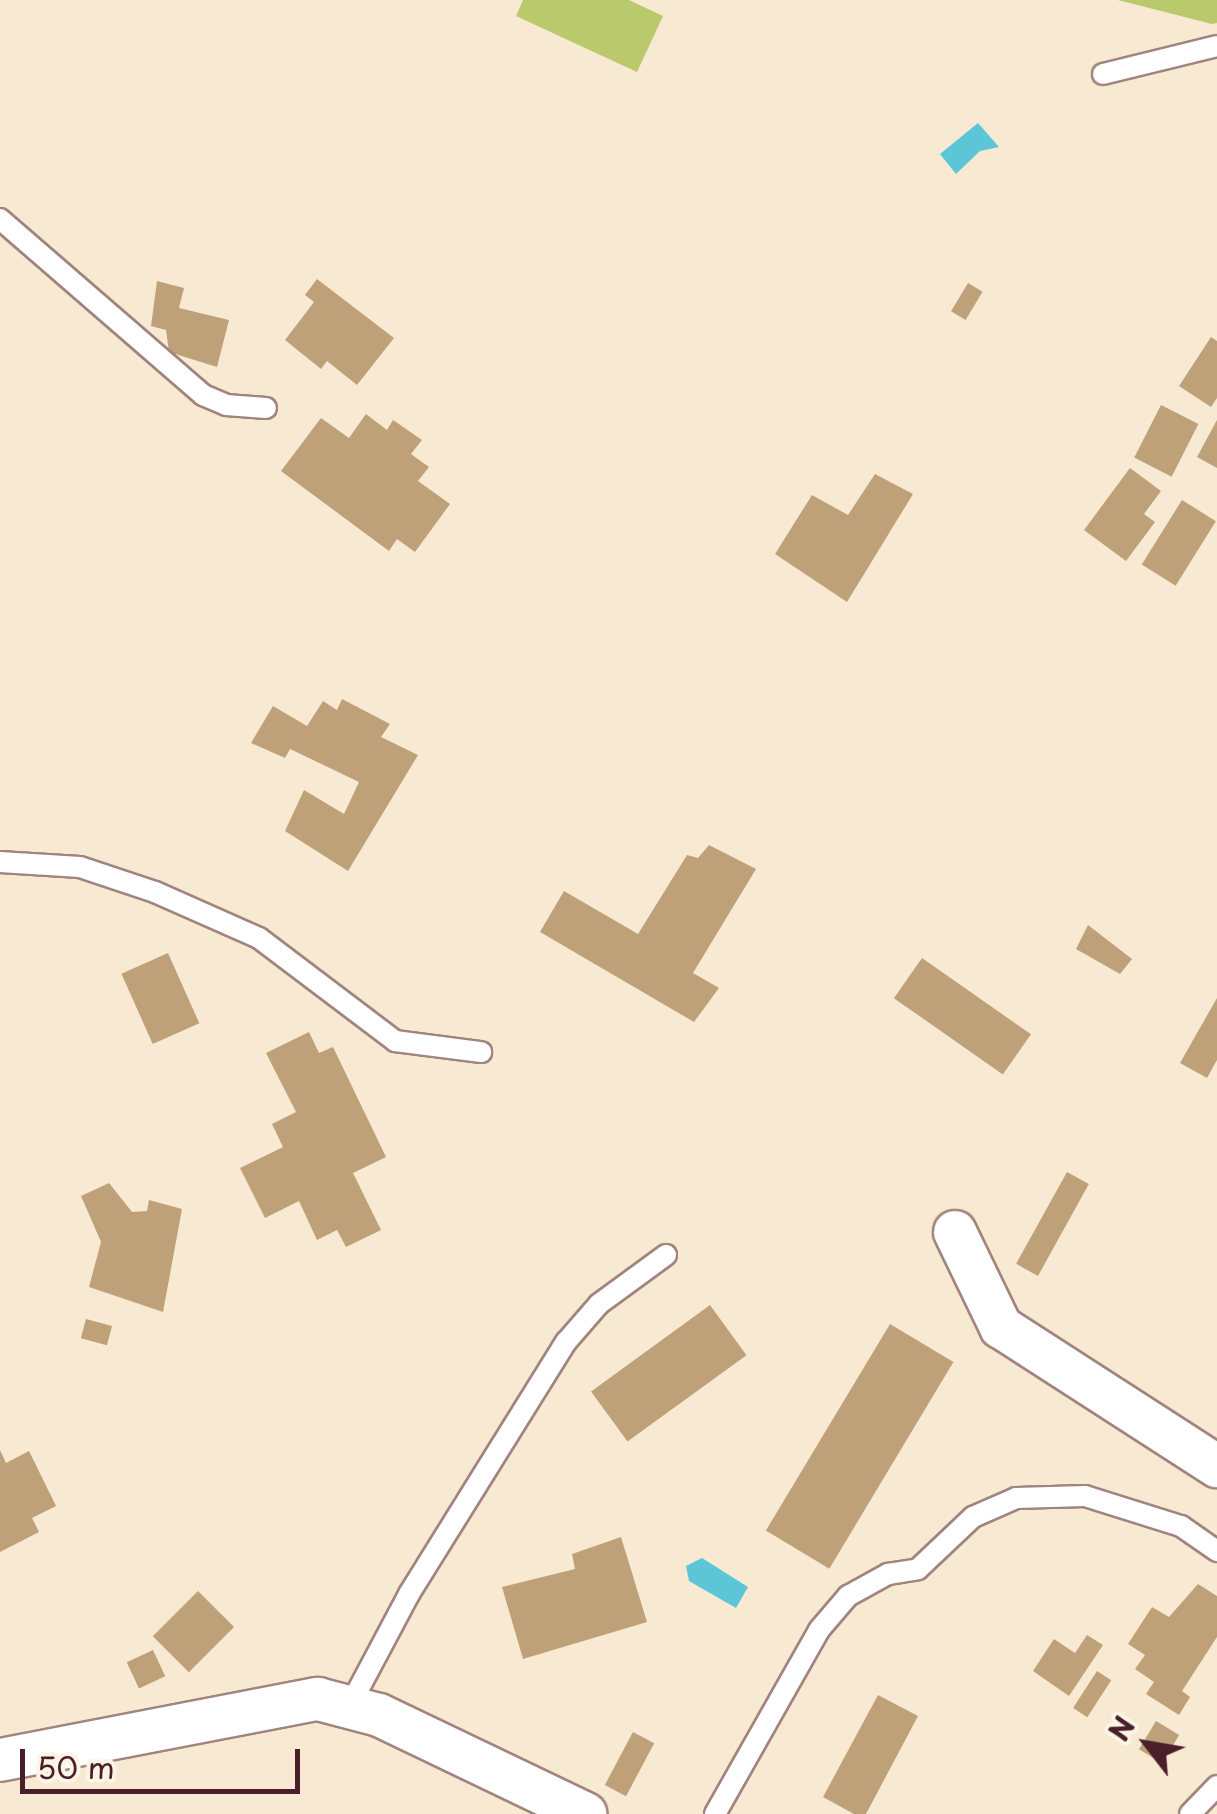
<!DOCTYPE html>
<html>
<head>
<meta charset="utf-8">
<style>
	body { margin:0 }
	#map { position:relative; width:1217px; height:1814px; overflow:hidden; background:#f8e9d2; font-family:"Playpen Sans",sans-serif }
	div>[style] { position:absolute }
	.green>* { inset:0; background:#b9c96c }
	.water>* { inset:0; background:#5cc5d8 }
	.building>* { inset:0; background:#bfa179; transform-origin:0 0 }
	.roads { filter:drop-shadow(2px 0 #a1847e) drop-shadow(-2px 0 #a1847e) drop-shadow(0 2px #a1847e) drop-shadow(0 -2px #a1847e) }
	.lane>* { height:20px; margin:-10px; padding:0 10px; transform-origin:10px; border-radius:10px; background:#fff }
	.street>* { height:42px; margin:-21px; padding:0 21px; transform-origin:21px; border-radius:21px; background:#fff }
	span { translate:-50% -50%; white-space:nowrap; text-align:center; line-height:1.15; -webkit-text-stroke:8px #fcf5e5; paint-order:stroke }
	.north { position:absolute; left:1097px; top:1694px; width:100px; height:100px; -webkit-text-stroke:8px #fcf5e5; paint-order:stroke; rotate:301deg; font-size:28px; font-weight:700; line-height:40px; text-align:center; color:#4a1f2b }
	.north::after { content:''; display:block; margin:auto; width:35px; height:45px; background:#4a1f2b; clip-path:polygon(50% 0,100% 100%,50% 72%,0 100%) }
	.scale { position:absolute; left:20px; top:1749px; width:280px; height:45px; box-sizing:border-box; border:5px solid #4a1f2b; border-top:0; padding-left:12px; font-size:30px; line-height:35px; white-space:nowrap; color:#4a1f2b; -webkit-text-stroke:8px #fcf5e5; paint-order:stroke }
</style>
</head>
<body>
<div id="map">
	<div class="green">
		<i style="clip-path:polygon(523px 0,629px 0,663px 16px,637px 72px,516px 16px)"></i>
		<i style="clip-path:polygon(1118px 0,1217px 0,1217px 23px,1212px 24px)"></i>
	</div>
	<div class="water">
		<i style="clip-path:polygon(978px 123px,999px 147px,980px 151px,956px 174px,940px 154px)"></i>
		<i style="clip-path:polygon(702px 1558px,748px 1587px,736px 1608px,689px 1581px,686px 1566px)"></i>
	</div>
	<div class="building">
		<i style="clip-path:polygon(317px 279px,394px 338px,357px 385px,327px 361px,321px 369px,285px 340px,314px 302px,305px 295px)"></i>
		<i style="clip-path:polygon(157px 281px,184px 288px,179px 308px,229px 320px,217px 367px,169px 352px,166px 330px,151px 326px)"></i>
		<i style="left:968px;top:283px;width:17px;height:33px;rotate:31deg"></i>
		<i style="clip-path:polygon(1211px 337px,1217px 341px,1217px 398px,1211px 407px,1179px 386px)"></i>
		<i style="left:1161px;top:405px;width:42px;height:59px;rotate:27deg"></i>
		<i style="clip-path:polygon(366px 414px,387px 430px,393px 420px,422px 440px,411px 454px,429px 467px,418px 481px,450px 504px,415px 552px,397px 539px,389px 551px,281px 471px,321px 418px,349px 438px)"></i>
		<i style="clip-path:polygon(1217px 420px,1217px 468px,1197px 457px)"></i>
		<i style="clip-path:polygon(1130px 468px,1161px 491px,1144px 514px,1155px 522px,1126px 561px,1084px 530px)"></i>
		<i style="clip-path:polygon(875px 474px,913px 494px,847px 602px,775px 554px,812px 495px,848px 515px)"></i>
		<i style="left:1182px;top:500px;width:40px;height:76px;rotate:32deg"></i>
		<i style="clip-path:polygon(342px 699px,390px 724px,381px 737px,418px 755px,348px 871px,285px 831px,304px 790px,344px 814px,359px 782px,290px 749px,285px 758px,251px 743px,273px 706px,307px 726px,323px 701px,337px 710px)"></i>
		<i style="clip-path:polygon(709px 845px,756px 869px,693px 973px,719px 988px,694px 1022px,540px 932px,564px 891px,638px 934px,687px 855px,698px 858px)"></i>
		<i style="clip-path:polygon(1088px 925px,1132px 959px,1120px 974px,1076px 949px)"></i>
		<i style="left:168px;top:953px;width:77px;height:51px;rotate:66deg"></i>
		<i style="left:922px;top:958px;width:133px;height:49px;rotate:35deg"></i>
		<i style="clip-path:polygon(1217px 998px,1217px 1060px,1207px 1078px,1180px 1063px)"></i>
		<i style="clip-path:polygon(309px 1032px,319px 1053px,333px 1047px,386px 1157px,353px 1173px,381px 1230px,346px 1247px,337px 1230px,317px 1240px,299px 1201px,265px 1218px,240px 1168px,283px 1147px,272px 1124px,296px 1112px,266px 1053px)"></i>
		<i style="left:1067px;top:1172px;width:25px;height:105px;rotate:29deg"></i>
		<i style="clip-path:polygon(109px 1183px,132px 1212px,147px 1211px,149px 1200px,182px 1209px,163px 1312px,89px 1287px,101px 1242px,81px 1196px)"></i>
		<i style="left:710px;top:1305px;width:62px;height:147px;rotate:54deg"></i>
		<i style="left:86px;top:1319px;width:27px;height:20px;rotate:15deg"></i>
		<i style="left:890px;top:1324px;width:74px;height:241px;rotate:31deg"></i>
		<i style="clip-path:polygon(0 1450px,6px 1463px,29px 1451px,56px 1506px,32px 1518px,39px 1532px,0 1552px)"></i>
		<i style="clip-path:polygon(621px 1537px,647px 1622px,523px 1659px,502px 1587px,575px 1569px,572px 1554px)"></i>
		<i style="clip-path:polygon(1198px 1584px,1217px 1596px,1217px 1637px,1182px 1691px,1190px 1697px,1179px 1715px,1146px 1694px,1154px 1682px,1135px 1669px,1145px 1655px,1128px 1644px,1152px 1607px,1169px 1617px)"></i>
		<i style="left:198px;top:1591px;width:51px;height:64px;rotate:45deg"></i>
		<i style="clip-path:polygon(1087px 1635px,1103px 1645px,1069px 1696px,1033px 1671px,1054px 1639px,1075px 1653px)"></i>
		<i style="left:153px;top:1650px;width:29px;height:29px;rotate:65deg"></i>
		<i style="left:1097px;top:1671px;width:17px;height:44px;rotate:33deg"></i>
		<i style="clip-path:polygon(878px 1695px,918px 1716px,866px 1814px,854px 1814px,823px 1797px)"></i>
		<i style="left:1156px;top:1721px;width:27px;height:33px;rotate:31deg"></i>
		<i style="left:633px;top:1732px;width:24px;height:60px;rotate:28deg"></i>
	</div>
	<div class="roads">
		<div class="lane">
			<i style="left:1103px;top:74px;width:117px;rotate:-13.8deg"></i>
			<i style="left:0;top:219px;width:269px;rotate:40.9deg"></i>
			<i style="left:203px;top:395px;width:25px;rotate:23deg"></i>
			<i style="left:226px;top:405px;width:40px;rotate:4.3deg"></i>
			<i style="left:0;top:862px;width:80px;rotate:3.6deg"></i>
			<i style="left:80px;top:867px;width:79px;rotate:18.4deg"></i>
			<i style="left:155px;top:892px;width:114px;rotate:23.9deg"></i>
			<i style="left:259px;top:938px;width:171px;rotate:37.1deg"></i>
			<i style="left:395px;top:1041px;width:87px;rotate:7.3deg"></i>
			<i style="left:349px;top:1707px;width:128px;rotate:-62deg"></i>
			<i style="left:409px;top:1594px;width:297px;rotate:-58.1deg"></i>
			<i style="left:566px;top:1342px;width:50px;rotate:-49deg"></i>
			<i style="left:599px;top:1304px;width:83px;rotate:-36.2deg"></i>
			<i style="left:715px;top:1814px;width:211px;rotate:-60.5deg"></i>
			<i style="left:819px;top:1630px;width:45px;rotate:-49.5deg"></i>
			<i style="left:848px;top:1596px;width:46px;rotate:-28.8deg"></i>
			<i style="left:888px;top:1574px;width:30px;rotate:-9deg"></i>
			<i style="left:918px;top:1569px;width:76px;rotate:-43.4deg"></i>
			<i style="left:973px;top:1517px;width:47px;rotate:-23.8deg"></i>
			<i style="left:1016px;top:1498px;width:69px;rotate:-1.7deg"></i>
			<i style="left:1085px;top:1496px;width:101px;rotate:17.4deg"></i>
			<i style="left:1181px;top:1526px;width:44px;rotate:34.8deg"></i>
			<i style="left:1190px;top:1814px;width:39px;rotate:-46deg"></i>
		</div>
		<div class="street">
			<i style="left:955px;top:1232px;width:106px;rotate:64.2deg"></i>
			<i style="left:1001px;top:1327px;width:257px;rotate:32.8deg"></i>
			<i style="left:0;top:1760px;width:324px;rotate:-10.9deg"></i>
			<i style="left:318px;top:1699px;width:63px;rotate:14.7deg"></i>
			<i style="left:379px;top:1715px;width:229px;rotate:25.6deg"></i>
		</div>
	</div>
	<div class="north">N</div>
	<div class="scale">50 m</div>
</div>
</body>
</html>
